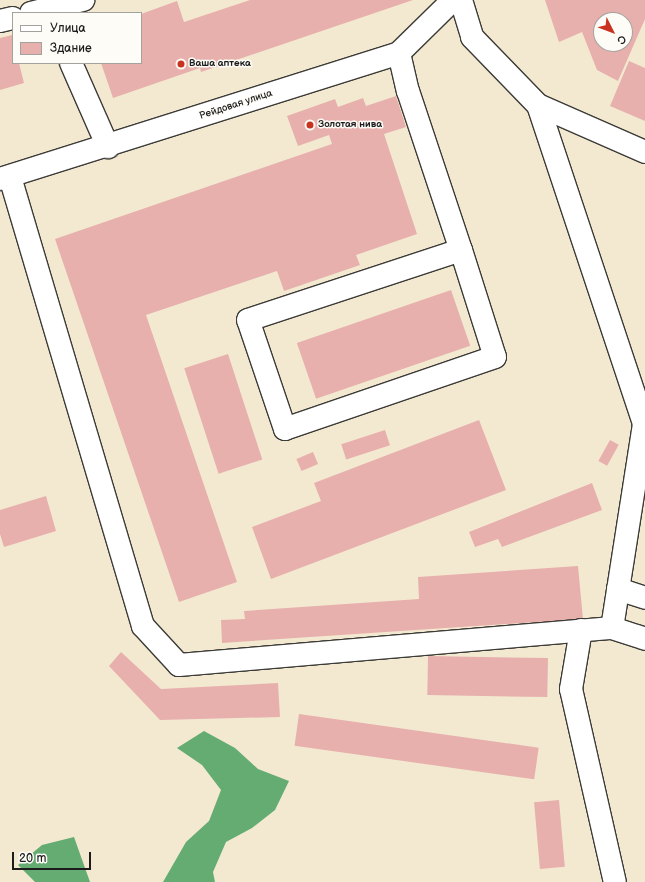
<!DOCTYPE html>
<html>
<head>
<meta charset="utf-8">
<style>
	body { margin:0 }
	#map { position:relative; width:645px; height:882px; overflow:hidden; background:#f3e9d1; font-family:"Balsamiq Sans",sans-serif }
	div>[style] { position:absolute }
	.forest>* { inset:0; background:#65ac73 }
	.building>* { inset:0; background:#e7b0ad; transform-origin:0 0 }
	.roads { filter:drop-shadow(1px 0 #3c3b37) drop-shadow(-1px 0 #3c3b37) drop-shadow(0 1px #3c3b37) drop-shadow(0 -1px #3c3b37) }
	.minor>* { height:22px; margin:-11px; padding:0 11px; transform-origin:11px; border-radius:11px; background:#fff }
	.dots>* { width:11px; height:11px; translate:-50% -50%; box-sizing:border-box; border:2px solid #fdfcf7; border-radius:50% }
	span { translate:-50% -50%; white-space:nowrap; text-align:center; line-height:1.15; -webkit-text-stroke:3px #fdfcf7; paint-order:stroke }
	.poi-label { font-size:10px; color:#1c1c1c; font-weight:700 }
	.left { translate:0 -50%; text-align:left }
	.street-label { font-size:10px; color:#1c1c1c }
	.legend { position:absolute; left:12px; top:12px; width:130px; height:52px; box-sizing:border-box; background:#fdfcf7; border:1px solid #a3a29f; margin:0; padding:5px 7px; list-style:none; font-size:12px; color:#1c1c1c }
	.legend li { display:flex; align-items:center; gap:8px; height:20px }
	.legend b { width:20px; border:1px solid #a3a29f }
	.north { position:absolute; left:593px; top:12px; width:40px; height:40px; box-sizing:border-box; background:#fdfcf7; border:1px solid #a3a29f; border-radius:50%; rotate:132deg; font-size:11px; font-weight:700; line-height:16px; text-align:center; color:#1c1c1c }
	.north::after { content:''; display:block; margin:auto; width:14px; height:18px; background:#c8321e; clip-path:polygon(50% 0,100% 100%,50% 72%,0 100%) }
	.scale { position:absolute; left:12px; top:852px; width:79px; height:18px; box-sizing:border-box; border:2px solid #1c1c1c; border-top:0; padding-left:5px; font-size:12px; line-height:14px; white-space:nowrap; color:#1c1c1c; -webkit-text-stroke:3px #fdfcf7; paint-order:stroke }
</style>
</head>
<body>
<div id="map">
	<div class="forest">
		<i style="clip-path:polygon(204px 731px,235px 748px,258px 769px,289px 781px,275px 810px,252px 828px,226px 842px,213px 872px,215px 882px,163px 882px,186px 842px,209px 821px,221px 790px,202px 765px,177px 748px)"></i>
		<i style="clip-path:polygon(74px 837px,90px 882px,35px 882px,18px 865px,42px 845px)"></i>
	</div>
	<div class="building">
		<i style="clip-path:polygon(250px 0,413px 0,201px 72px,200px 68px,113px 98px,101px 63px,141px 63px,141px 14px,177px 1px,184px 22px)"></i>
		<i style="clip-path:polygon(evenodd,545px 0,645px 0,645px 19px,618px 81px,597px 70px,582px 32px,559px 42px,545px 0,601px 20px,625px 20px,625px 44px,601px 44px,601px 20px)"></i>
		<i style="clip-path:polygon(12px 35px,13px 63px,19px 63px,24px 83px,0 90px,0 38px)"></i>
		<i style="clip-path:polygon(629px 61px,645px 68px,645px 121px,610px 106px)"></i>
		<i style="clip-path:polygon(396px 96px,406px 127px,384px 134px,417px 234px,356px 255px,360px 265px,284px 291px,277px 271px,146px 315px,237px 582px,179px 602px,55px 239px,332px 144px,329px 135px,298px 146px,287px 116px,335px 99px,338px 107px,363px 98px,366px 106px)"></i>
		<i style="left:451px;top:290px;width:59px;height:163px;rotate:71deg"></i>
		<i style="left:228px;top:354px;width:111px;height:46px;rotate:72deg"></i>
		<i style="clip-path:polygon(479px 420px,506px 490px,271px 579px,252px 527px,321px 501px,314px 483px)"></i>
		<i style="left:385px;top:430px;width:16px;height:46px;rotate:72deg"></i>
		<i style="left:610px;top:440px;width:10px;height:24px;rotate:29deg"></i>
		<i style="left:313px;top:452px;width:13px;height:18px;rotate:67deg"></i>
		<i style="clip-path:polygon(592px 483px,602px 510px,502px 547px,498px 539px,475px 547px,469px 532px)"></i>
		<i style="clip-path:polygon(46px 496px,56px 531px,4px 547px,0 534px,0 510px)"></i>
		<i style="clip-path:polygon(578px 566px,583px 619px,222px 643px,221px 620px,245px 619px,244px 611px,419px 599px,418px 577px)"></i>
		<i style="clip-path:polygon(121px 652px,161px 689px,278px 683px,280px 717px,160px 720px,109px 666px)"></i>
		<i style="left:428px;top:656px;width:120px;height:39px;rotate:1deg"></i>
		<i style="left:299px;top:714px;width:242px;height:32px;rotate:8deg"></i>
		<i style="left:559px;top:800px;width:67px;height:25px;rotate:85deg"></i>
	</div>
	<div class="roads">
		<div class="minor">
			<i style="left:461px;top:0;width:39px;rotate:73deg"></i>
			<i style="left:472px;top:37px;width:95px;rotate:45.9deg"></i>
			<i style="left:538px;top:105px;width:117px;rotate:23.7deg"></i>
			<i style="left:31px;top:13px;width:54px;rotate:-14deg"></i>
			<i style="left:0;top:21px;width:13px;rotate:-13deg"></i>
			<i style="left:399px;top:53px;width:39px;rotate:77deg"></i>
			<i style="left:408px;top:91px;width:168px;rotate:71.6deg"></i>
			<i style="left:461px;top:250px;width:112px;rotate:72.4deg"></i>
			<i style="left:495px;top:357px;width:222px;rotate:161.1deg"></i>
			<i style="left:285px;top:429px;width:115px;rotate:-108.7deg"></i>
			<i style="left:248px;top:320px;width:224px;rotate:-18.2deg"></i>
			<i style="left:71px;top:63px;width:92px;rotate:66.2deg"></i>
			<i style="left:538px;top:105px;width:336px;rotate:71.6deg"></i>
			<i style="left:644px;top:424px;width:206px;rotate:98.9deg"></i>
			<i style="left:10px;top:177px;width:468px;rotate:73.5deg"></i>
			<i style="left:143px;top:626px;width:53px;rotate:47.3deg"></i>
			<i style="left:179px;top:665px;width:435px;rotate:-4.9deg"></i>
			<i style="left:612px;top:628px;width:35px;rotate:18deg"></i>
			<i style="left:0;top:179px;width:418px;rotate:-17.5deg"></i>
			<i style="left:399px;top:53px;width:76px;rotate:-44.5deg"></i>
			<i style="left:618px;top:589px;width:28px;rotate:18deg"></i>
			<i style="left:581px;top:630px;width:60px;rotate:99.6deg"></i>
			<i style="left:571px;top:689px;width:198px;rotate:77.2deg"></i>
		</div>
	</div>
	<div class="dots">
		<i style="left:181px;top:64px;background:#c8321e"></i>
		<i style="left:310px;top:125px;background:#c8321e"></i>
	</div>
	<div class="poi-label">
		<span class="left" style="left:189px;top:64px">Ваша аптека</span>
		<span class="left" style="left:318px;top:125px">Золотая нива</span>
	</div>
	<div class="street-label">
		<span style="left:236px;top:105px;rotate:-18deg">Рейдовая улица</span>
	</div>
	<ul class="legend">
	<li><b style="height:5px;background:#fff"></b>Улица</li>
	<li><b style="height:11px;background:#e7b0ad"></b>Здание</li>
	</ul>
	<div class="north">С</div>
	<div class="scale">20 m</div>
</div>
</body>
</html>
